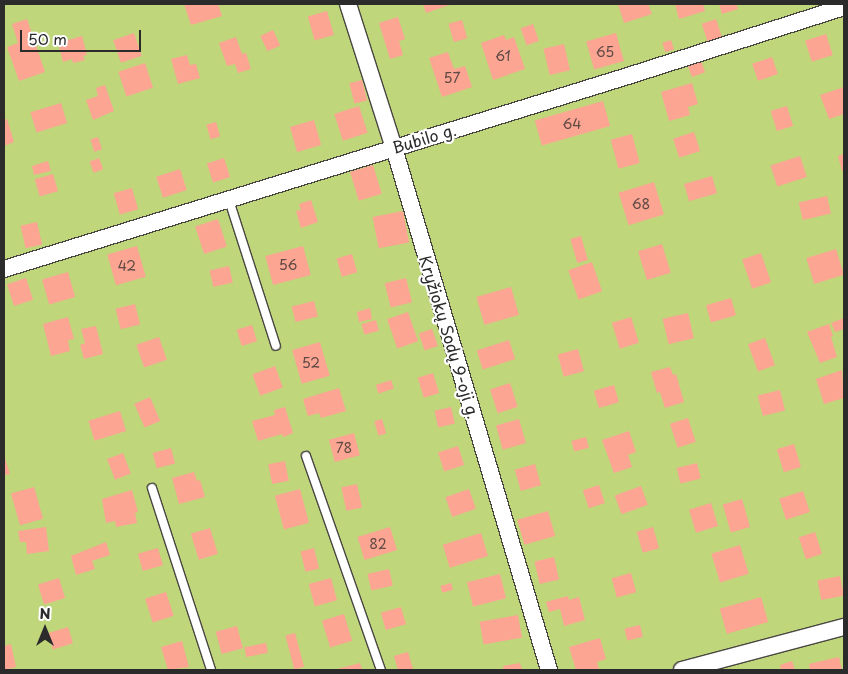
<!DOCTYPE html>
<html>
<head>
<meta charset="utf-8">
<style>
	body { margin:0 }
	#map { position:relative; width:848px; height:674px; overflow:hidden; background:#f0e1c3; font-family:"Playpen Sans",sans-serif }
	div>[style] { position:absolute }
	.green>* { inset:0; background:#bfd67a; transform-origin:0 0 }
	.building>* { inset:0; background:#fda593; transform-origin:0 0 }
	.roads { filter:drop-shadow(1px 0 #494642) drop-shadow(-1px 0 #494642) drop-shadow(0 1px #494642) drop-shadow(0 -1px #494642) }
	.lane>* { height:8px; margin:-4px; padding:0 4px; transform-origin:4px; border-radius:4px; background:#fff }
	.street>* { height:16px; margin:-8px; padding:0 8px; transform-origin:8px; border-radius:8px; background:#fff }
	span { translate:-50% -50%; white-space:nowrap; text-align:center; line-height:1.15; -webkit-text-stroke:4.5px #fff; paint-order:stroke }
	.number-label { font-size:14px; color:#604a45 }
	.number-label span { -webkit-text-stroke-width:0 }
	.street-label { font-size:16px; color:#2b2b2b }
	.frame { position:absolute; inset:0; border:5px solid #2b2b2b; pointer-events:none }
	.north { position:absolute; left:20px; top:604px; width:50px; height:50px; -webkit-text-stroke:4px #fff; paint-order:stroke; rotate:0deg; font-size:14px; font-weight:700; line-height:20px; text-align:center; color:#2b2b2b }
	.north::after { content:''; display:block; margin:auto; width:18px; height:22px; background:#2b2b2b; clip-path:polygon(50% 0,100% 100%,50% 72%,0 100%) }
	.scale { position:absolute; left:20px; top:30px; width:121px; height:22px; box-sizing:border-box; border:2px solid #2b2b2b; border-top:0; padding-left:6px; font-size:15px; line-height:18px; white-space:nowrap; color:#2b2b2b; -webkit-text-stroke:4px #fff; paint-order:stroke }
</style>
</head>
<body>
<div id="map">
	<div class="green">
		<i style="left:4px;top:4px;width:840px;height:666px"></i>
	</div>
	<div class="building">
		<i style="clip-path:polygon(184px 4px,218px 4px,222px 16px,191px 25px)"></i>
		<i style="clip-path:polygon(423px 4px,452px 4px,426px 13px)"></i>
		<i style="clip-path:polygon(618px 4px,648px 4px,652px 14px,624px 23px)"></i>
		<i style="clip-path:polygon(675px 4px,703px 4px,705px 11px,679px 19px)"></i>
		<i style="clip-path:polygon(719px 4px,736px 4px,738px 9px,722px 14px)"></i>
		<i style="left:327px;top:11px;width:25px;height:20px;rotate:74deg"></i>
		<i style="clip-path:polygon(398px 17px,405px 39px,399px 41px,403px 55px,390px 59px,379px 23px)"></i>
		<i style="clip-path:polygon(27px 19px,45px 72px,19px 81px,7px 47px,18px 43px,12px 24px)"></i>
		<i style="left:716px;top:19px;width:20px;height:15px;rotate:72deg"></i>
		<i style="left:462px;top:20px;width:19px;height:14px;rotate:74deg"></i>
		<i style="left:533px;top:24px;width:18px;height:13px;rotate:71deg"></i>
		<i style="left:273px;top:30px;width:17px;height:14px;rotate:65deg"></i>
		<i style="left:134px;top:33px;width:24px;height:22px;rotate:71deg"></i>
		<i style="left:616px;top:33px;width:29px;height:31px;rotate:74deg"></i>
		<i style="left:826px;top:34px;width:22px;height:22px;rotate:72deg"></i>
		<i style="clip-path:polygon(504px 35px,506px 40px,514px 37px,525px 69px,493px 80px,481px 43px)"></i>
		<i style="clip-path:polygon(82px 36px,87px 55px,83px 56px,85px 60px,73px 63px,72px 59px,63px 62px,58px 43px)"></i>
		<i style="clip-path:polygon(236px 37px,242px 54px,246px 53px,251px 69px,238px 73px,235px 64px,227px 66px,219px 43px)"></i>
		<i style="left:671px;top:40px;width:10px;height:9px;rotate:73deg"></i>
		<i style="left:564px;top:44px;width:27px;height:21px;rotate:77deg"></i>
		<i style="clip-path:polygon(448px 52px,454px 69px,465px 66px,472px 87px,442px 97px,429px 58px)"></i>
		<i style="clip-path:polygon(187px 55px,190px 65px,196px 64px,200px 78px,178px 84px,171px 59px)"></i>
		<i style="left:772px;top:57px;width:18px;height:21px;rotate:71deg"></i>
		<i style="left:701px;top:61px;width:12px;height:14px;rotate:70deg"></i>
		<i style="left:145px;top:63px;width:26px;height:28px;rotate:72deg"></i>
		<i style="left:362px;top:80px;width:21px;height:13px;rotate:76deg"></i>
		<i style="clip-path:polygon(692px 83px,698px 104px,688px 107px,690px 115px,669px 121px,661px 92px)"></i>
		<i style="clip-path:polygon(105px 85px,114px 111px,93px 120px,86px 100px,98px 96px,96px 88px)"></i>
		<i style="clip-path:polygon(844px 87px,844px 114px,829px 119px,820px 95px)"></i>
		<i style="left:603px;top:101px;width:26px;height:71px;rotate:74deg"></i>
		<i style="left:61px;top:103px;width:21px;height:32px;rotate:73deg"></i>
		<i style="left:359px;top:106px;width:28px;height:26px;rotate:72deg"></i>
		<i style="left:787px;top:106px;width:21px;height:17px;rotate:73deg"></i>
		<i style="clip-path:polygon(7px 119px,14px 142px,4px 146px,4px 120px)"></i>
		<i style="left:314px;top:120px;width:26px;height:25px;rotate:74deg"></i>
		<i style="left:216px;top:122px;width:15px;height:10px;rotate:74deg"></i>
		<i style="left:694px;top:132px;width:20px;height:22px;rotate:72deg"></i>
		<i style="left:632px;top:134px;width:30px;height:22px;rotate:75deg"></i>
		<i style="left:98px;top:137px;width:13px;height:8px;rotate:72deg"></i>
		<i style="clip-path:polygon(844px 154px,844px 170px,842px 171px,838px 156px)"></i>
		<i style="left:800px;top:156px;width:22px;height:31px;rotate:72deg"></i>
		<i style="left:99px;top:158px;width:12px;height:10px;rotate:70deg"></i>
		<i style="left:224px;top:158px;width:20px;height:18px;rotate:72deg"></i>
		<i style="clip-path:polygon(48px 161px,51px 171px,34px 175px,32px 166px)"></i>
		<i style="left:373px;top:165px;width:30px;height:24px;rotate:73deg"></i>
		<i style="left:180px;top:169px;width:22px;height:25px;rotate:72deg"></i>
		<i style="left:53px;top:174px;width:18px;height:19px;rotate:74deg"></i>
		<i style="left:712px;top:176px;width:18px;height:29px;rotate:74deg"></i>
		<i style="left:654px;top:182px;width:34px;height:37px;rotate:73deg"></i>
		<i style="left:132px;top:188px;width:22px;height:19px;rotate:74deg"></i>
		<i style="left:827px;top:196px;width:18px;height:29px;rotate:77deg"></i>
		<i style="clip-path:polygon(311px 200px,318px 222px,301px 228px,296px 211px,301px 210px,299px 204px)"></i>
		<i style="left:403px;top:211px;width:32px;height:31px;rotate:79deg"></i>
		<i style="left:218px;top:219px;width:29px;height:24px;rotate:72deg"></i>
		<i style="left:37px;top:222px;width:23px;height:17px;rotate:77deg"></i>
		<i style="left:581px;top:236px;width:25px;height:11px;rotate:74deg"></i>
		<i style="left:662px;top:244px;width:30px;height:25px;rotate:73deg"></i>
		<i style="left:137px;top:246px;width:32px;height:31px;rotate:74deg"></i>
		<i style="left:303px;top:246px;width:30px;height:39px;rotate:75deg"></i>
		<i style="left:836px;top:249px;width:27px;height:31px;rotate:73deg"></i>
		<i style="left:761px;top:253px;width:31px;height:20px;rotate:71deg"></i>
		<i style="left:352px;top:254px;width:19px;height:16px;rotate:74deg"></i>
		<i style="left:592px;top:262px;width:31px;height:25px;rotate:71deg"></i>
		<i style="left:229px;top:266px;width:17px;height:20px;rotate:77deg"></i>
		<i style="left:68px;top:272px;width:26px;height:27px;rotate:74deg"></i>
		<i style="left:26px;top:278px;width:23px;height:20px;rotate:72deg"></i>
		<i style="left:406px;top:278px;width:25px;height:22px;rotate:76deg"></i>
		<i style="left:511px;top:287px;width:29px;height:36px;rotate:74deg"></i>
		<i style="left:731px;top:298px;width:18px;height:26px;rotate:74deg"></i>
		<i style="left:314px;top:301px;width:16px;height:23px;rotate:76deg"></i>
		<i style="left:135px;top:304px;width:21px;height:20px;rotate:76deg"></i>
		<i style="clip-path:polygon(370px 308px,372px 319px,359px 322px,357px 312px)"></i>
		<i style="left:408px;top:312px;width:31px;height:22px;rotate:71deg"></i>
		<i style="left:688px;top:313px;width:26px;height:26px;rotate:77deg"></i>
		<i style="clip-path:polygon(68px 317px,74px 339px,68px 340px,70px 351px,51px 356px,43px 324px)"></i>
		<i style="left:631px;top:317px;width:27px;height:20px;rotate:73deg"></i>
		<i style="clip-path:polygon(844px 318px,844px 329px,835px 332px,831px 323px)"></i>
		<i style="left:376px;top:320px;width:11px;height:15px;rotate:75deg"></i>
		<i style="clip-path:polygon(829px 324px,833px 336px,831px 337px,837px 357px,820px 363px,807px 332px)"></i>
		<i style="left:252px;top:325px;width:17px;height:16px;rotate:73deg"></i>
		<i style="clip-path:polygon(96px 326px,103px 354px,84px 359px,80px 345px,85px 343px,81px 329px)"></i>
		<i style="left:432px;top:329px;width:18px;height:14px;rotate:71deg"></i>
		<i style="left:159px;top:337px;width:24px;height:24px;rotate:71deg"></i>
		<i style="left:765px;top:338px;width:29px;height:18px;rotate:70deg"></i>
		<i style="left:509px;top:340px;width:20px;height:34px;rotate:72deg"></i>
		<i style="left:320px;top:342px;width:35px;height:29px;rotate:74deg"></i>
		<i style="left:578px;top:349px;width:23px;height:21px;rotate:75deg"></i>
		<i style="left:275px;top:366px;width:23px;height:24px;rotate:70deg"></i>
		<i style="clip-path:polygon(670px 367px,673px 375px,676px 374px,684px 402px,665px 408px,660px 392px,657px 393px,651px 372px)"></i>
		<i style="clip-path:polygon(842px 370px,844px 398px,824px 404px,816px 379px)"></i>
		<i style="left:433px;top:373px;width:21px;height:16px;rotate:73deg"></i>
		<i style="left:391px;top:380px;width:9px;height:16px;rotate:72deg"></i>
		<i style="left:510px;top:383px;width:25px;height:21px;rotate:72deg"></i>
		<i style="left:614px;top:385px;width:18px;height:21px;rotate:74deg"></i>
		<i style="clip-path:polygon(339px 388px,346px 411px,321px 418px,319px 413px,308px 416px,303px 399px)"></i>
		<i style="left:780px;top:390px;width:21px;height:23px;rotate:76deg"></i>
		<i style="left:150px;top:397px;width:26px;height:17px;rotate:67deg"></i>
		<i style="clip-path:polygon(285px 407px,293px 433px,283px 437px,282px 434px,258px 441px,252px 421px,275px 415px,274px 410px)"></i>
		<i style="left:451px;top:407px;width:17px;height:17px;rotate:77deg"></i>
		<i style="left:120px;top:411px;width:21px;height:33px;rotate:73deg"></i>
		<i style="left:688px;top:418px;width:25px;height:19px;rotate:72deg"></i>
		<i style="left:382px;top:419px;width:15px;height:8px;rotate:74deg"></i>
		<i style="left:519px;top:419px;width:25px;height:24px;rotate:74deg"></i>
		<i style="clip-path:polygon(629px 431px,636px 452px,628px 455px,632px 467px,614px 473px,602px 440px)"></i>
		<i style="left:354px;top:433px;width:23px;height:26px;rotate:75deg"></i>
		<i style="left:586px;top:437px;width:11px;height:15px;rotate:75deg"></i>
		<i style="left:794px;top:444px;width:24px;height:18px;rotate:73deg"></i>
		<i style="left:458px;top:446px;width:20px;height:21px;rotate:72deg"></i>
		<i style="left:171px;top:448px;width:16px;height:19px;rotate:75deg"></i>
		<i style="left:123px;top:453px;width:22px;height:17px;rotate:69deg"></i>
		<i style="clip-path:polygon(4px 455px,10px 474px,4px 475px)"></i>
		<i style="left:285px;top:461px;width:20px;height:17px;rotate:79deg"></i>
		<i style="left:697px;top:463px;width:16px;height:21px;rotate:76deg"></i>
		<i style="left:535px;top:464px;width:22px;height:21px;rotate:74deg"></i>
		<i style="clip-path:polygon(194px 472px,197px 481px,200px 480px,205px 497px,179px 504px,172px 478px)"></i>
		<i style="left:357px;top:484px;width:24px;height:16px;rotate:78deg"></i>
		<i style="left:599px;top:485px;width:19px;height:17px;rotate:72deg"></i>
		<i style="left:641px;top:486px;width:20px;height:28px;rotate:70deg"></i>
		<i style="left:34px;top:487px;width:33px;height:24px;rotate:74deg"></i>
		<i style="left:300px;top:489px;width:35px;height:26px;rotate:75deg"></i>
		<i style="left:469px;top:489px;width:21px;height:25px;rotate:71deg"></i>
		<i style="clip-path:polygon(132px 490px,138px 512px,135px 513px,137px 523px,116px 527px,115px 521px,106px 523px,102px 499px)"></i>
		<i style="left:803px;top:491px;width:22px;height:25px;rotate:72deg"></i>
		<i style="left:742px;top:499px;width:29px;height:20px;rotate:74deg"></i>
		<i style="left:711px;top:503px;width:24px;height:23px;rotate:73deg"></i>
		<i style="left:548px;top:511px;width:26px;height:32px;rotate:74deg"></i>
		<i style="clip-path:polygon(46px 527px,49px 551px,27px 554px,26px 542px,20px 542px,18px 531px)"></i>
		<i style="left:390px;top:527px;width:24px;height:34px;rotate:73deg"></i>
		<i style="left:653px;top:527px;width:22px;height:17px;rotate:74deg"></i>
		<i style="left:210px;top:528px;width:27px;height:20px;rotate:73deg"></i>
		<i style="left:815px;top:532px;width:23px;height:17px;rotate:72deg"></i>
		<i style="left:481px;top:533px;width:24px;height:40px;rotate:73deg"></i>
		<i style="clip-path:polygon(106px 542px,110px 555px,92px 561px,95px 569px,76px 575px,71px 556px)"></i>
		<i style="left:740px;top:545px;width:30px;height:30px;rotate:73deg"></i>
		<i style="left:158px;top:548px;width:18px;height:21px;rotate:74deg"></i>
		<i style="left:314px;top:548px;width:21px;height:14px;rotate:76deg"></i>
		<i style="left:554px;top:557px;width:23px;height:20px;rotate:77deg"></i>
		<i style="left:389px;top:569px;width:17px;height:22px;rotate:77deg"></i>
		<i style="left:631px;top:573px;width:20px;height:20px;rotate:75deg"></i>
		<i style="left:500px;top:574px;width:25px;height:34px;rotate:76deg"></i>
		<i style="left:840px;top:576px;width:20px;height:23px;rotate:79deg"></i>
		<i style="left:59px;top:578px;width:21px;height:22px;rotate:73deg"></i>
		<i style="left:331px;top:578px;width:23px;height:23px;rotate:75deg"></i>
		<i style="left:451px;top:583px;width:7px;height:11px;rotate:74deg"></i>
		<i style="left:166px;top:592px;width:25px;height:22px;rotate:72deg"></i>
		<i style="clip-path:polygon(568px 596px,569px 600px,579px 597px,585px 620px,564px 626px,560px 609px,549px 612px,546px 602px)"></i>
		<i style="left:761px;top:597px;width:26px;height:43px;rotate:74deg"></i>
		<i style="left:401px;top:607px;width:18px;height:21px;rotate:74deg"></i>
		<i style="left:344px;top:614px;width:28px;height:23px;rotate:73deg"></i>
		<i style="left:518px;top:615px;width:23px;height:39px;rotate:80deg"></i>
		<i style="left:640px;top:625px;width:12px;height:16px;rotate:76deg"></i>
		<i style="left:237px;top:626px;width:23px;height:22px;rotate:75deg"></i>
		<i style="left:68px;top:627px;width:17px;height:21px;rotate:73deg"></i>
		<i style="left:295px;top:633px;width:35px;height:10px;rotate:75deg"></i>
		<i style="clip-path:polygon(600px 638px,606px 659px,597px 662px,599px 669px,576px 670px,569px 647px)"></i>
		<i style="clip-path:polygon(182px 641px,189px 667px,168px 670px,161px 647px)"></i>
		<i style="left:266px;top:643px;width:10px;height:22px;rotate:79deg"></i>
		<i style="clip-path:polygon(11px 644px,16px 667px,4px 670px,4px 646px)"></i>
		<i style="clip-path:polygon(408px 652px,413px 669px,398px 670px,394px 656px)"></i>
		<i style="clip-path:polygon(839px 657px,842px 670px,810px 670px,809px 664px)"></i>
		<i style="clip-path:polygon(792px 661px,795px 670px,781px 670px,780px 665px)"></i>
		<i style="clip-path:polygon(360px 663px,362px 670px,334px 670px)"></i>
		<i style="clip-path:polygon(520px 663px,522px 670px,504px 670px,503px 666px)"></i>
	</div>
	<div class="roads">
		<div class="lane">
			<i style="left:229px;top:200px;width:153px;rotate:72.2deg"></i>
			<i style="left:306px;top:456px;width:227px;rotate:70.7deg"></i>
			<i style="left:152px;top:488px;width:191px;rotate:72deg"></i>
		</div>
		<div class="street">
			<i style="left:348px;top:4px;width:151px;rotate:72.3deg"></i>
			<i style="left:394px;top:148px;width:545px;rotate:73.46deg"></i>
			<i style="left:4px;top:269px;width:656px;rotate:-17.19deg"></i>
			<i style="left:631px;top:75px;width:224px;rotate:-17.7deg"></i>
			<i style="left:682px;top:670px;width:168px;rotate:-14.9deg"></i>
		</div>
	</div>
	<div class="number-label">
		<span style="left:605px;top:52px">65</span>
		<span style="left:503px;top:56px">61</span>
		<span style="left:452px;top:78px">57</span>
		<span style="left:572px;top:124px">64</span>
		<span style="left:641px;top:204px">68</span>
		<span style="left:288px;top:265px">56</span>
		<span style="left:127px;top:266px">42</span>
		<span style="left:311px;top:363px">52</span>
		<span style="left:344px;top:448px">78</span>
		<span style="left:378px;top:544px">82</span>
	</div>
	<div class="street-label">
		<span style="left:424px;top:138px;rotate:-17deg">Bubilo g.</span>
		<span style="left:450px;top:337px;rotate:73deg">Kryžiokų Sodų 9-oji g.</span>
	</div>
	<div class="frame"></div>
	<div class="north">N</div>
	<div class="scale">50 m</div>
</div>
</body>
</html>
